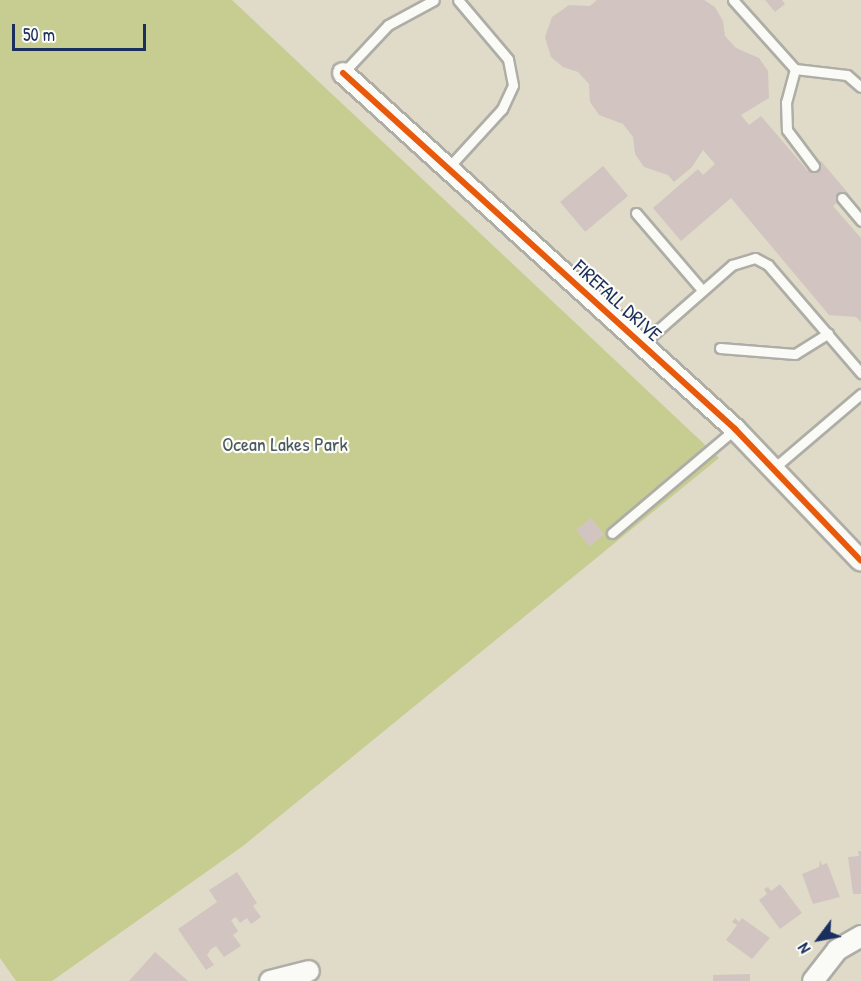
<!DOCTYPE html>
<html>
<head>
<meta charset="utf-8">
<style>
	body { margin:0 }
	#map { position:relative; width:861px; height:981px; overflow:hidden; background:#dfdbc8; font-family:"Patrick Hand",sans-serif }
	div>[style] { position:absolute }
	.green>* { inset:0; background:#c7cd90 }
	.building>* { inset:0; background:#d2c5c1; transform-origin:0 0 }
	.roads { filter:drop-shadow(2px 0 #aeada6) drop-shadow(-2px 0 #aeada6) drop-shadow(0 2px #aeada6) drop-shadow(0 -2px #aeada6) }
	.lane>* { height:9px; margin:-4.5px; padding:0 4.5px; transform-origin:4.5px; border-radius:4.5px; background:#fafaf7 }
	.street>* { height:20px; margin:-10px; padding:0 10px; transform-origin:10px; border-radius:10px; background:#fafaf7 }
	.cycleway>* { height:6px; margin:-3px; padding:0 3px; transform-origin:3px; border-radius:3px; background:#e8590c }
	span { translate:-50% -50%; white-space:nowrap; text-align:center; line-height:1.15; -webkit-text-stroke:4.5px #fdfcf7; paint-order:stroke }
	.street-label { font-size:20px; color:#1b2f5e }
	.park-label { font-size:20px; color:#495b60 }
	.north { position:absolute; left:789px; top:909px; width:60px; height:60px; -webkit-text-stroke:4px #fdfcf7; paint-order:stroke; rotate:238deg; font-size:16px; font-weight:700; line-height:24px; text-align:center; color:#1b2f5e }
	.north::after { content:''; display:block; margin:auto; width:21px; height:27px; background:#1b2f5e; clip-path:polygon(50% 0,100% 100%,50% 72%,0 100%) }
	.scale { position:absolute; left:12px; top:24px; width:134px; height:27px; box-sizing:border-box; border:3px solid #1b2f5e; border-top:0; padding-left:8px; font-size:18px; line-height:21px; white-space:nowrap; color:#1b2f5e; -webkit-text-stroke:4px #fdfcf7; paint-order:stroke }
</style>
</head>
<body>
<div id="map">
	<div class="green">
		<i style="clip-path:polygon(0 0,232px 0,719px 458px,243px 846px,52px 981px,16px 981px,0 958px)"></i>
	</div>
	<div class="building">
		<i style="clip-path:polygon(597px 0,704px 0,715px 7px,723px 21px,725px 36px,736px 48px,759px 58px,768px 71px,769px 98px,741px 115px,749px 125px,761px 116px,808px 171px,821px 161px,848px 193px,833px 206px,861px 238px,861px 322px,856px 317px,829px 315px,731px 198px,681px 241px,653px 208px,698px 169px,703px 175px,715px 164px,703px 150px,692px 167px,674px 182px,668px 175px,644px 167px,635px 154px,633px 137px,623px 124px,599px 115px,590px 102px,589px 84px,578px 72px,563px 67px,551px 57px,545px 37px,552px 17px,569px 5px,590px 6px)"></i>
		<i style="clip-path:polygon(765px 0,782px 0,785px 4px,775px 12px)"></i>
		<i style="left:603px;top:166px;width:39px;height:56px;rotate:50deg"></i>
		<i style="left:591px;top:518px;width:21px;height:19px;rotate:51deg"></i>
		<i style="clip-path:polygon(858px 851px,861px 851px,861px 894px,853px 894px,848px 857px,859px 856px)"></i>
		<i style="clip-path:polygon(820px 860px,822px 865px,827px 863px,840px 897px,813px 904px,802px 874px,819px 867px)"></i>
		<i style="clip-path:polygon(237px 872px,257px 903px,253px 906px,261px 917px,251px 924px,247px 918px,240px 923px,236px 917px,231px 920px,238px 931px,233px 935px,241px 946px,224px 957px,216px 946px,211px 949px,207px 955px,214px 965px,206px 970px,178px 929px,217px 902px,209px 890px)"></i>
		<i style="clip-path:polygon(780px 884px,802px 913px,780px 929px,759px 900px,767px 894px,764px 889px,768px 887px,771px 891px)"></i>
		<i style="clip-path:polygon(735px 918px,739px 922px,742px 918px,770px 938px,752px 959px,726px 940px,737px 925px,732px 922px)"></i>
		<i style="clip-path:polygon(155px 952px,188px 981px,129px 981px)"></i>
		<i style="clip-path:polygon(750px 974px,750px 981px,713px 981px,713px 975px)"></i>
	</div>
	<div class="roads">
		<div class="lane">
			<i style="left:733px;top:0;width:93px;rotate:48.1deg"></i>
			<i style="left:795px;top:69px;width:52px;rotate:6.6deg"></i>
			<i style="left:847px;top:75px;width:18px;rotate:41deg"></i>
			<i style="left:795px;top:69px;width:34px;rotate:105deg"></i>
			<i style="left:786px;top:102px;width:28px;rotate:88deg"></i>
			<i style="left:787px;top:130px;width:45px;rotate:53.1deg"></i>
			<i style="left:343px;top:73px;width:66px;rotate:-46.8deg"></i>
			<i style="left:388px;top:25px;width:52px;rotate:-28.5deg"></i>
			<i style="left:447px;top:169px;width:81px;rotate:-47.5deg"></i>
			<i style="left:502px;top:109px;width:26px;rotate:-65deg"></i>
			<i style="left:513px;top:85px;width:26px;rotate:-101deg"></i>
			<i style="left:508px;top:59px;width:77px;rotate:-130.3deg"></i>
			<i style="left:842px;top:198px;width:30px;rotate:50deg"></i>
			<i style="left:636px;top:213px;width:101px;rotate:49.4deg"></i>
			<i style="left:642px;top:344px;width:120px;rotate:-41.3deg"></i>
			<i style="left:732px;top:265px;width:24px;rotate:-17deg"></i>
			<i style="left:755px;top:258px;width:15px;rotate:28deg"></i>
			<i style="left:768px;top:265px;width:143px;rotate:49.3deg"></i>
			<i style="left:720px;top:348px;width:75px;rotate:4.6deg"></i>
			<i style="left:795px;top:354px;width:39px;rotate:-32deg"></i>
			<i style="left:774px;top:468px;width:114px;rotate:-40.4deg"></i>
			<i style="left:612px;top:533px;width:161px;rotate:-40.2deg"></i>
		</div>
		<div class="street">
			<i style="left:343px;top:73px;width:530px;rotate:42.24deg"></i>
			<i style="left:735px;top:429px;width:182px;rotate:46.3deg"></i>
			<i style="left:270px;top:981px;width:40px;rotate:-14.4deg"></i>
			<i style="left:813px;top:981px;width:39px;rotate:-52deg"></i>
			<i style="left:837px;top:950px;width:28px;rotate:-30deg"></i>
		</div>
	</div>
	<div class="cycleway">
		<i style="left:343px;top:73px;width:530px;rotate:42.24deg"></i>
		<i style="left:735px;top:429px;width:182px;rotate:46.3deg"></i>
	</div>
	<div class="street-label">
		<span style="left:618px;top:300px;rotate:42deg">FIREFALL DRIVE</span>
	</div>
	<div class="park-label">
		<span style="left:285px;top:443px">Ocean Lakes Park</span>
	</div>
	<div class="north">N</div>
	<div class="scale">50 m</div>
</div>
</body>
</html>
